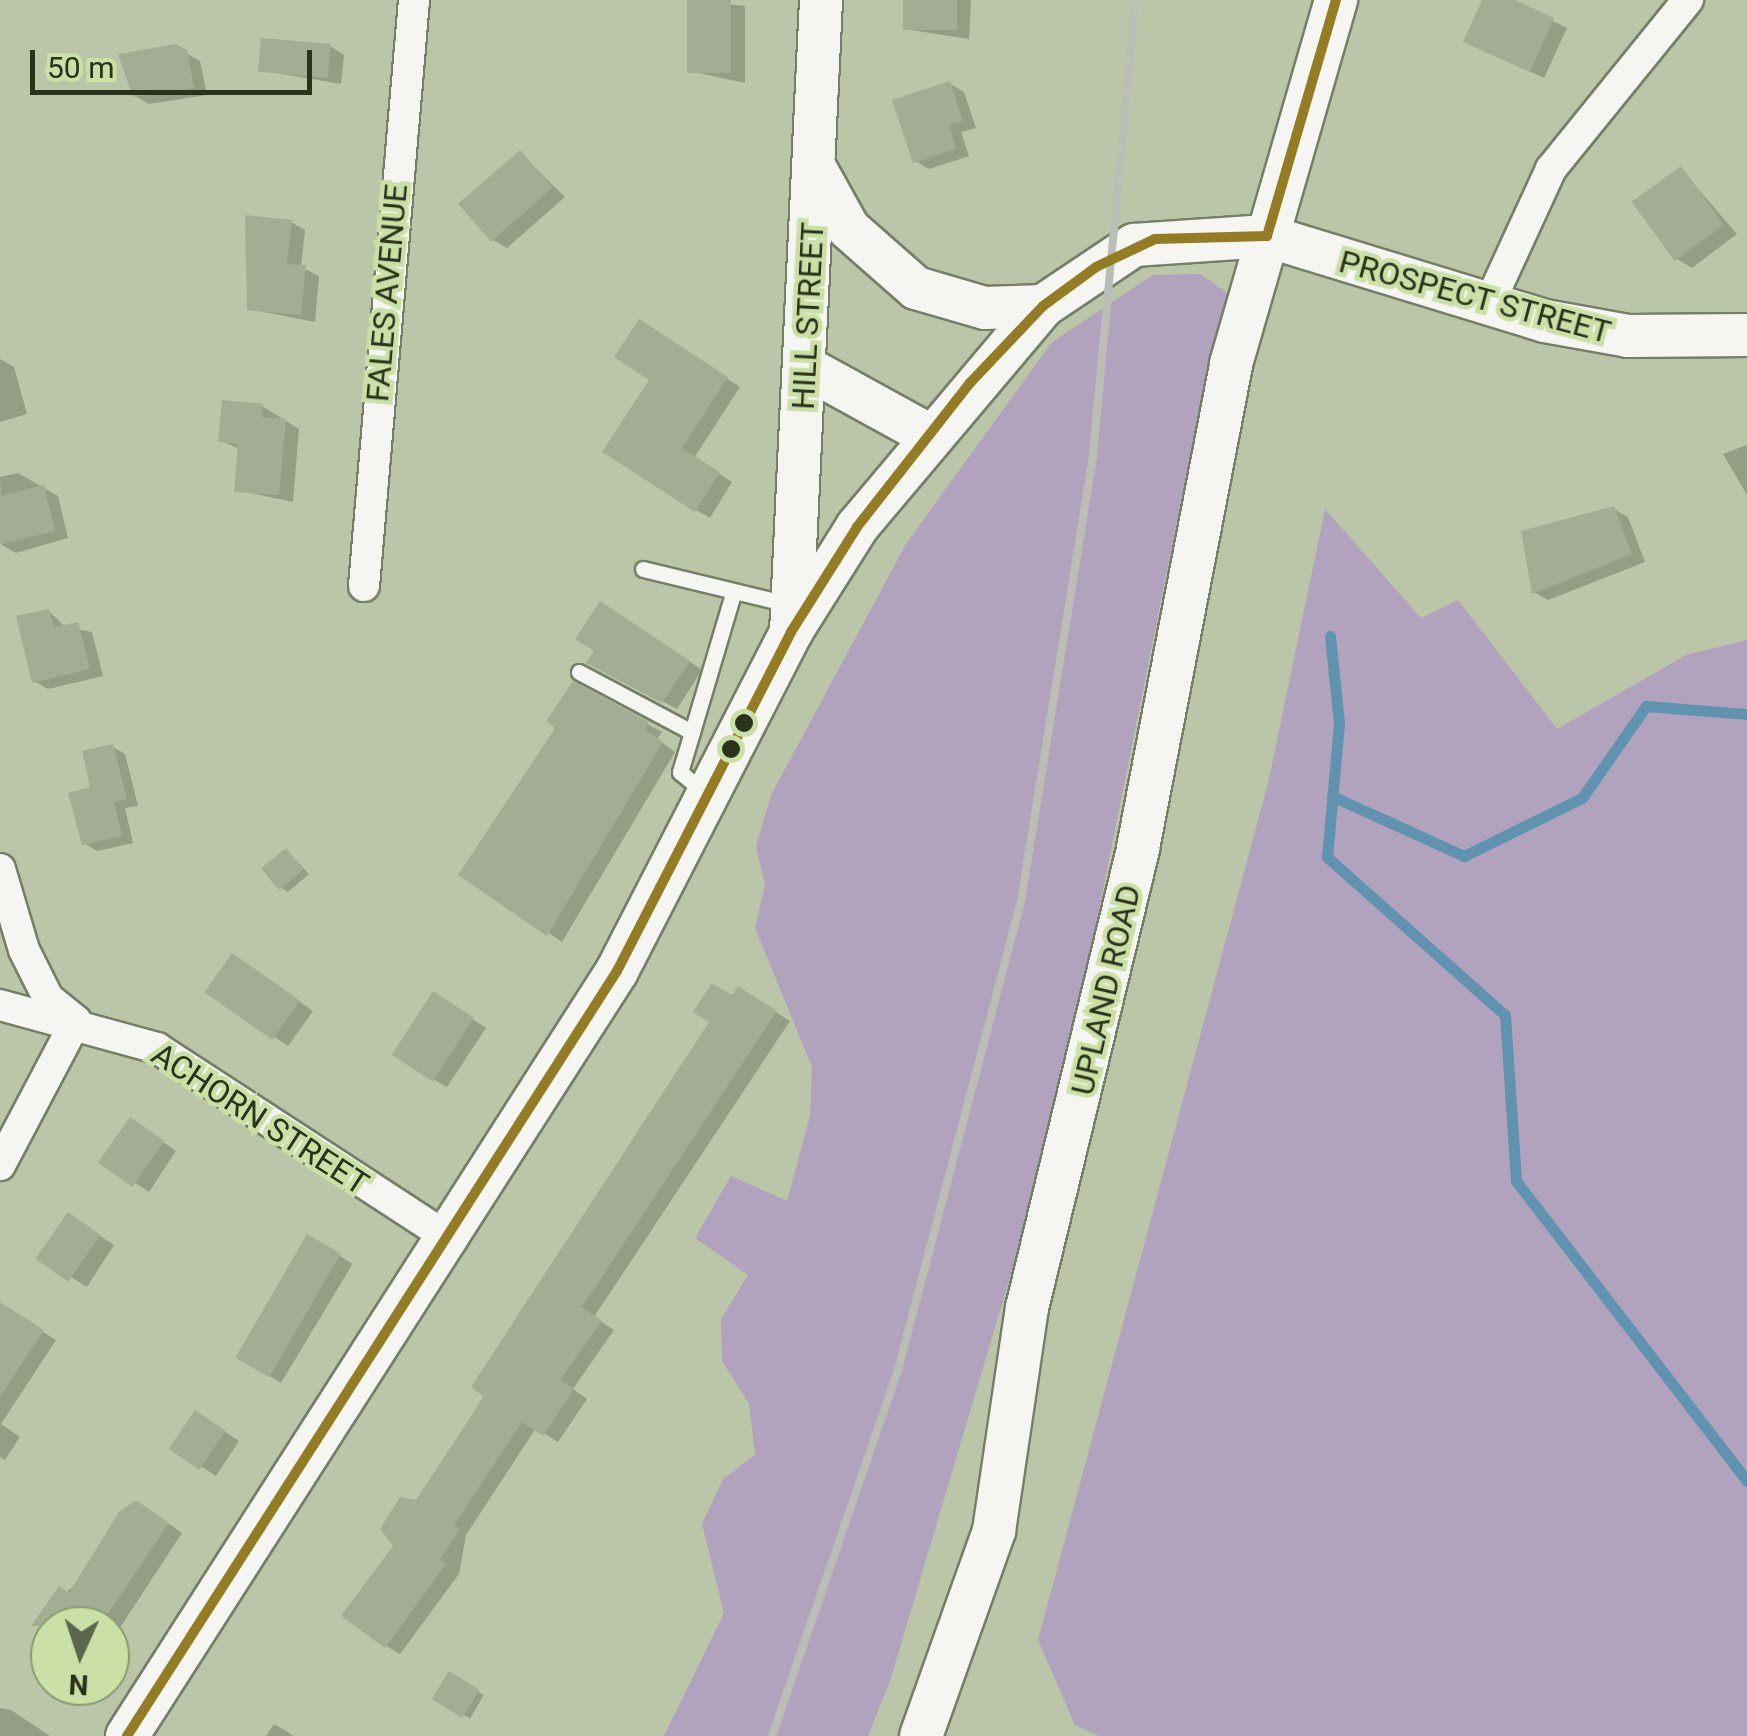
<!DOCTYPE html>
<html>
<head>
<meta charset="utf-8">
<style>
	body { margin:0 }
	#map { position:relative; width:1747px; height:1736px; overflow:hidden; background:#bac6a7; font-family:Roboto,sans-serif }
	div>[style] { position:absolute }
	.forest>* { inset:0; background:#b1a3bd }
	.shadow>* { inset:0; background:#0003; transform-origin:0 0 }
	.stream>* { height:11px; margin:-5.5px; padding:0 5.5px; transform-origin:5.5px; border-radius:5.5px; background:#6093af }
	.building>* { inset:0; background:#a3ad94; transform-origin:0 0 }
	.roads { filter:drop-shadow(2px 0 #757e66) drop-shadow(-2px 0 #757e66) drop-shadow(0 2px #757e66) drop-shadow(0 -2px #757e66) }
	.lane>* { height:15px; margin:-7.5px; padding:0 7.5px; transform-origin:7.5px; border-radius:7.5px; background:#f5f6f2 }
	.street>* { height:30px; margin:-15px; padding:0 15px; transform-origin:15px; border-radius:15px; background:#f5f6f2 }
	.secondary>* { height:42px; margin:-21px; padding:0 21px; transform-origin:21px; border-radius:21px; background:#f5f6f2 }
	.rail>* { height:8px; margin:-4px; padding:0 4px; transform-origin:4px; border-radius:4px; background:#babeb5 }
	.bus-1>* { height:10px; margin:-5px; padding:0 5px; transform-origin:5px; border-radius:5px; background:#947c24 }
	.dots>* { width:28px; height:28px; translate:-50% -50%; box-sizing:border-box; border:5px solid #cae0a6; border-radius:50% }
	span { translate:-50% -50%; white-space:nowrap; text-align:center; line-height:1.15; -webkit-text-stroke:9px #cae0a6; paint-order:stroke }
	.street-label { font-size:32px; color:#2a321b }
	.north { position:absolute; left:30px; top:1606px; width:100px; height:100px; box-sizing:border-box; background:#cae0a6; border:2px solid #8a9a6e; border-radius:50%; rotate:183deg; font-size:28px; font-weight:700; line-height:40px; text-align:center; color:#2a321b }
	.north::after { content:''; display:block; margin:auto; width:35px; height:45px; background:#5c664c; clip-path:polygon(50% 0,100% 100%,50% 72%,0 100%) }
	.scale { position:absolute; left:30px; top:50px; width:282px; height:45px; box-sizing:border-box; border:5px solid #2a321b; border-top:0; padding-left:12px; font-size:30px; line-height:35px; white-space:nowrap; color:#2a321b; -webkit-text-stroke:8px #cae0a6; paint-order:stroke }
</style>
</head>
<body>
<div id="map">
	<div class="forest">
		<i style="clip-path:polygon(1200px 274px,1233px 297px,1211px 351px,1057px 1119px,890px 1681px,868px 1736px,664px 1736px,724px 1613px,702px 1524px,723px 1479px,755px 1455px,749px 1404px,722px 1361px,721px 1319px,748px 1275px,695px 1238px,731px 1176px,787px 1201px,810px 1116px,812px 1067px,755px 928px,765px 885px,756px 846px,771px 795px,906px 544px,1052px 342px,1153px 275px)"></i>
		<i style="clip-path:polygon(1325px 509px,1421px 618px,1458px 600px,1557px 729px,1686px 655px,1747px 640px,1747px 1736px,1099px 1736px,1075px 1725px,1038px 1640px,1269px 779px)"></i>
	</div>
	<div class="shadow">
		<i style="clip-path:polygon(692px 0,745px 6px,745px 83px,689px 71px)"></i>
		<i style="clip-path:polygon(906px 0,971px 0,969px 39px,904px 29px)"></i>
		<i style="clip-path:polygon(1485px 0,1509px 0,1567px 28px,1544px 78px,1480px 48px)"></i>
		<i style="clip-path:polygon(330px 46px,344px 55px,341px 84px,260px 70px)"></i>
		<i style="clip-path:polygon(186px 53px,200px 61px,207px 95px,149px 104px,135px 96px)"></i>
		<i style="clip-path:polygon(950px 84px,964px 92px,976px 128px,961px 132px,969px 156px,929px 169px,915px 161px)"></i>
		<i style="clip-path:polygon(520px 153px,565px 197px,507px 248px,493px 240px)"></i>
		<i style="clip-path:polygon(1681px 169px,1737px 234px,1692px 268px,1677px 259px)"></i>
		<i style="clip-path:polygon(291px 222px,305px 230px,301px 267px,319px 276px,315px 322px,249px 309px)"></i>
		<i style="clip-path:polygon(654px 331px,740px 387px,694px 458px,732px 482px,710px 518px,696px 510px,652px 379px)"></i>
		<i style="clip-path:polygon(0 359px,14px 367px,27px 414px,0 422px)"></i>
		<i style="clip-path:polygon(262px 406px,299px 429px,293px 502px,236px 490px,240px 449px,221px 441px)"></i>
		<i style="clip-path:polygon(1747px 445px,1747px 495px,1723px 454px)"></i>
		<i style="clip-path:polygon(18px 473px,58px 496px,68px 538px,16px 553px,2px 545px,0 477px)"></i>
		<i style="clip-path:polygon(1614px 509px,1628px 517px,1645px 562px,1548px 600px,1534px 592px,1524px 533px)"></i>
		<i style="clip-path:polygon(49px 611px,65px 627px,92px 632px,103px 676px,48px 689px,34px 681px)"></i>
		<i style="clip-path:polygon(615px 612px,702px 670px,677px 709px,589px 662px)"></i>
		<i style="clip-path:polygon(574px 685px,662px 732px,657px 739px,675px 752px,562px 942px,462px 874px,559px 727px)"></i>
		<i style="clip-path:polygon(113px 747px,125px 754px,138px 806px,125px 808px,133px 843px,97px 851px,84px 843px)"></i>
		<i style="clip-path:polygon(287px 851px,309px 874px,288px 892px,282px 888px)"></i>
		<i style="clip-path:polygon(247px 964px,313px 1011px,288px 1046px,208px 992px)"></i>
		<i style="clip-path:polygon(739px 989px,790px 1021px,594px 1317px,614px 1330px,573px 1389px,587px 1399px,558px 1442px,536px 1428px,466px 1535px,459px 1574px,400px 1654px,386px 1646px,397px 1546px,417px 1503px)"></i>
		<i style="clip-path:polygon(447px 1002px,486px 1028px,447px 1087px,433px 1079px)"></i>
		<i style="clip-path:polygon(144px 1129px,176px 1151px,149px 1192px,103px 1163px)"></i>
		<i style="clip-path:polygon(82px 1224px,114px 1245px,87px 1287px,42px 1259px)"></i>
		<i style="left:308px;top:1237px;width:52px;height:139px;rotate:31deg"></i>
		<i style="clip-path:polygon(21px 1318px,56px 1340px,1px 1424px,20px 1437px,5px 1460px,0 1457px,0 1322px)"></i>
		<i style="clip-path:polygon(210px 1422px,239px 1441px,216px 1476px,173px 1448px)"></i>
		<i style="clip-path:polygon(151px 1511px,182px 1533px,110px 1643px,110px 1626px,50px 1632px,36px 1622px)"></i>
		<i style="left:449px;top:1675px;width:40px;height:27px;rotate:30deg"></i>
		<i style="clip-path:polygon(0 1708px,11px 1710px,50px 1736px,0 1736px)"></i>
		<i style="clip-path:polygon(274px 1724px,288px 1732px,293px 1736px,266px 1736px)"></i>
	</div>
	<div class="stream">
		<i style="left:1330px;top:636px;width:87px;rotate:84.1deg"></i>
		<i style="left:1339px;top:723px;width:135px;rotate:95.1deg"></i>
		<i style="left:1327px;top:857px;width:238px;rotate:41.6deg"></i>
		<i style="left:1505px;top:1015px;width:166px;rotate:86.2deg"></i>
		<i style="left:1516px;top:1181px;width:379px;rotate:52.4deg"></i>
		<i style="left:1332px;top:796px;width:145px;rotate:24.4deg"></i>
		<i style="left:1464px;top:856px;width:131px;rotate:-26.2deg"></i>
		<i style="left:1582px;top:798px;width:112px;rotate:-55.2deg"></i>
		<i style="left:1646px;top:706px;width:101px;rotate:4.5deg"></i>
	</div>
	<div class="building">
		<i style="left:687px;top:0;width:44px;height:73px"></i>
		<i style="left:903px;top:0;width:54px;height:30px"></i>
		<i style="clip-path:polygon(1482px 0,1515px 0,1554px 18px,1530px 72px,1463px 42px)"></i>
		<i style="left:261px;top:38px;width:70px;height:34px;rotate:5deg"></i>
		<i style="clip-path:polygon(176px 44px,187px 50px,194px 88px,133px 97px,118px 54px)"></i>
		<i style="clip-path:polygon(950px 81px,963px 121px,949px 125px,956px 149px,913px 163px,892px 100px)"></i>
		<i style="left:520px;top:150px;width:50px;height:82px;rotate:49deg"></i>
		<i style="left:1681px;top:166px;width:73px;height:61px;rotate:54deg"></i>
		<i style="clip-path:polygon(245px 215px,292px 220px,287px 264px,306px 265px,301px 315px,247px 310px)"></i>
		<i style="clip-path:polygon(639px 319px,728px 377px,682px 448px,720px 472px,695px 512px,602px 452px,649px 380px,614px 357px)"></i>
		<i style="clip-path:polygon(222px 400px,263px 404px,262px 417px,286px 419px,279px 495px,234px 492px,238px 444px,218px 442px)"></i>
		<i style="clip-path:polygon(44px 485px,55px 531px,0 544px,0 496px)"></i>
		<i style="clip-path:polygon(1614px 506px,1632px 554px,1532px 594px,1521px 531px)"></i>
		<i style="clip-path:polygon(600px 601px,690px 661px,662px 703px,586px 663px,594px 651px,575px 639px)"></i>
		<i style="clip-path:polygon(49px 609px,54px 627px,78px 622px,90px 669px,32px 683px,16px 616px)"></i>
		<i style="clip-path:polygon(573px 681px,649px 722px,645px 729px,663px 742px,547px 936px,458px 875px,555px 728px,546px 721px)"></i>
		<i style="clip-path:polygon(113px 744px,127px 799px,114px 802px,122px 836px,82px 845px,68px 793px,90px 787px,82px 751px)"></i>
		<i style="left:286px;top:848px;width:28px;height:32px;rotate:51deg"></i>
		<i style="left:232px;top:953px;width:83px;height:48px;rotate:35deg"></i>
		<i style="clip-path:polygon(712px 983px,732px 995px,738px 986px,777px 1011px,582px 1307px,602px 1321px,560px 1380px,574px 1389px,543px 1436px,522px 1422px,454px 1525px,460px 1529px,440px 1559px,446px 1564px,385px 1648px,341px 1616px,393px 1546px,380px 1529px,400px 1497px,416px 1500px,484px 1397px,471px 1387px,709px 1022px,693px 1012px)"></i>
		<i style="left:433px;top:991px;width:49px;height:76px;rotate:33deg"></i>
		<i style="left:130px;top:1117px;width:42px;height:56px;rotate:35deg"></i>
		<i style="left:68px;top:1212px;width:40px;height:57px;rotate:35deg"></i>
		<i style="left:307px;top:1234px;width:39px;height:143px;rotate:30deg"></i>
		<i style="clip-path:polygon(0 1302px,44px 1330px,0 1397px)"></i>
		<i style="left:195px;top:1410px;width:37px;height:47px;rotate:34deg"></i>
		<i style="clip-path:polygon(136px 1500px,169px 1523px,105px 1618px,116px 1626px,31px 1626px,59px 1586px,69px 1593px,119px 1512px)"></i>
		<i style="left:449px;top:1671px;width:36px;height:33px;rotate:32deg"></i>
	</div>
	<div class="roads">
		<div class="lane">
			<i style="left:643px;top:569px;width:149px;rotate:13.6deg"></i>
			<i style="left:579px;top:672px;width:128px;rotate:28deg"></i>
			<i style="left:692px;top:732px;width:141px;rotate:-73.5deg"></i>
			<i style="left:692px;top:732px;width:42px;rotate:106.7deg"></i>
			<i style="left:680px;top:772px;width:34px;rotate:40deg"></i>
		</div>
		<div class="street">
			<i style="left:1488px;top:306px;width:151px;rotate:-65.3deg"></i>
			<i style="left:1551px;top:169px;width:218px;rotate:-51deg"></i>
			<i style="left:364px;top:586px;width:588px;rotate:-85.12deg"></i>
			<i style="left:0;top:869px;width:84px;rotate:73.5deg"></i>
			<i style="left:24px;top:950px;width:54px;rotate:63.4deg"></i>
			<i style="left:48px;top:998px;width:36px;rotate:39deg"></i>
			<i style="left:76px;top:1021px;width:163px;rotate:117.8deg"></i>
			<i style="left:0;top:1005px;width:163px;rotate:15.3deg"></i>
			<i style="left:157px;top:1048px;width:352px;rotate:33.1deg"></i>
		</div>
		<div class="secondary">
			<i style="left:815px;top:168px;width:70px;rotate:60.9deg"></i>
			<i style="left:849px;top:229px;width:89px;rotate:41.4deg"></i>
			<i style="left:916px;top:288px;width:72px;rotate:16.2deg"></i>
			<i style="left:985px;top:308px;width:58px;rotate:-2deg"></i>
			<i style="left:807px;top:368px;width:137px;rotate:28.8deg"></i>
			<i style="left:791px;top:632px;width:633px;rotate:-87.28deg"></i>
			<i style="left:127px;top:1736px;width:908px;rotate:-57.36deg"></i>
			<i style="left:617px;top:971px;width:381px;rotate:-62.8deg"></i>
			<i style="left:791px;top:632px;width:124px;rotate:-57.8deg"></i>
			<i style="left:857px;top:527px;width:289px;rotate:-49.9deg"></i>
			<i style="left:1043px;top:306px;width:110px;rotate:-33.8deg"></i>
			<i style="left:1134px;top:245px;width:133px;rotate:-3.9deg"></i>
			<i style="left:1267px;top:236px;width:291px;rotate:17deg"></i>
			<i style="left:1545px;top:321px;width:84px;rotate:10.2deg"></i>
			<i style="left:1628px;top:336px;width:119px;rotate:-0.5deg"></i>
			<i style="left:921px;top:1736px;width:218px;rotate:-70.4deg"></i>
			<i style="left:994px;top:1531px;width:225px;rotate:-81.6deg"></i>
			<i style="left:1027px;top:1308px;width:473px;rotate:-76.4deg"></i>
			<i style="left:1138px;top:848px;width:493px;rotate:-79.1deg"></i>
			<i style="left:1231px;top:364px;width:379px;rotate:-73.9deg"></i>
		</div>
	</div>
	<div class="rail">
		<i style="left:772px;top:1736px;width:387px;rotate:-71deg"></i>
		<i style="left:898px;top:1370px;width:485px;rotate:-75.3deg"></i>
		<i style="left:1021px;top:901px;width:452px;rotate:-80.8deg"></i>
		<i style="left:1093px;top:455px;width:457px;rotate:-84.7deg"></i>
	</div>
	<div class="bus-1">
		<i style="left:127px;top:1736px;width:908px;rotate:-57.36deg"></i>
		<i style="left:617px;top:971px;width:381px;rotate:-62.8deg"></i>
		<i style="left:791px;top:632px;width:124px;rotate:-57.8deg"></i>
		<i style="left:857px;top:527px;width:182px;rotate:-51.9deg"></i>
		<i style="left:969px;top:384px;width:108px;rotate:-46.5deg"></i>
		<i style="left:1043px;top:306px;width:66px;rotate:-36.3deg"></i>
		<i style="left:1096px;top:267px;width:65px;rotate:-25.4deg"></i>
		<i style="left:1155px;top:239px;width:112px;rotate:-1.5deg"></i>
		<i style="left:1267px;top:236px;width:246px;rotate:-73.7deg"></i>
	</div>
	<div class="dots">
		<i style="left:744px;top:723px;background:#2a321b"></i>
		<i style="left:731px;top:749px;background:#2a321b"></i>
	</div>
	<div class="street-label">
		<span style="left:387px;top:293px;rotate:-85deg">FALES AVENUE</span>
		<span style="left:1475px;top:297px;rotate:15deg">PROSPECT STREET</span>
		<span style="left:808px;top:316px;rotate:-87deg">HILL STREET</span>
		<span style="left:1106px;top:990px;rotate:-77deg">UPLAND ROAD</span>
		<span style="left:260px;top:1119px;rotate:33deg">ACHORN STREET</span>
	</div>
	<div class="north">N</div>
	<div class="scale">50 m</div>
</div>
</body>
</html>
